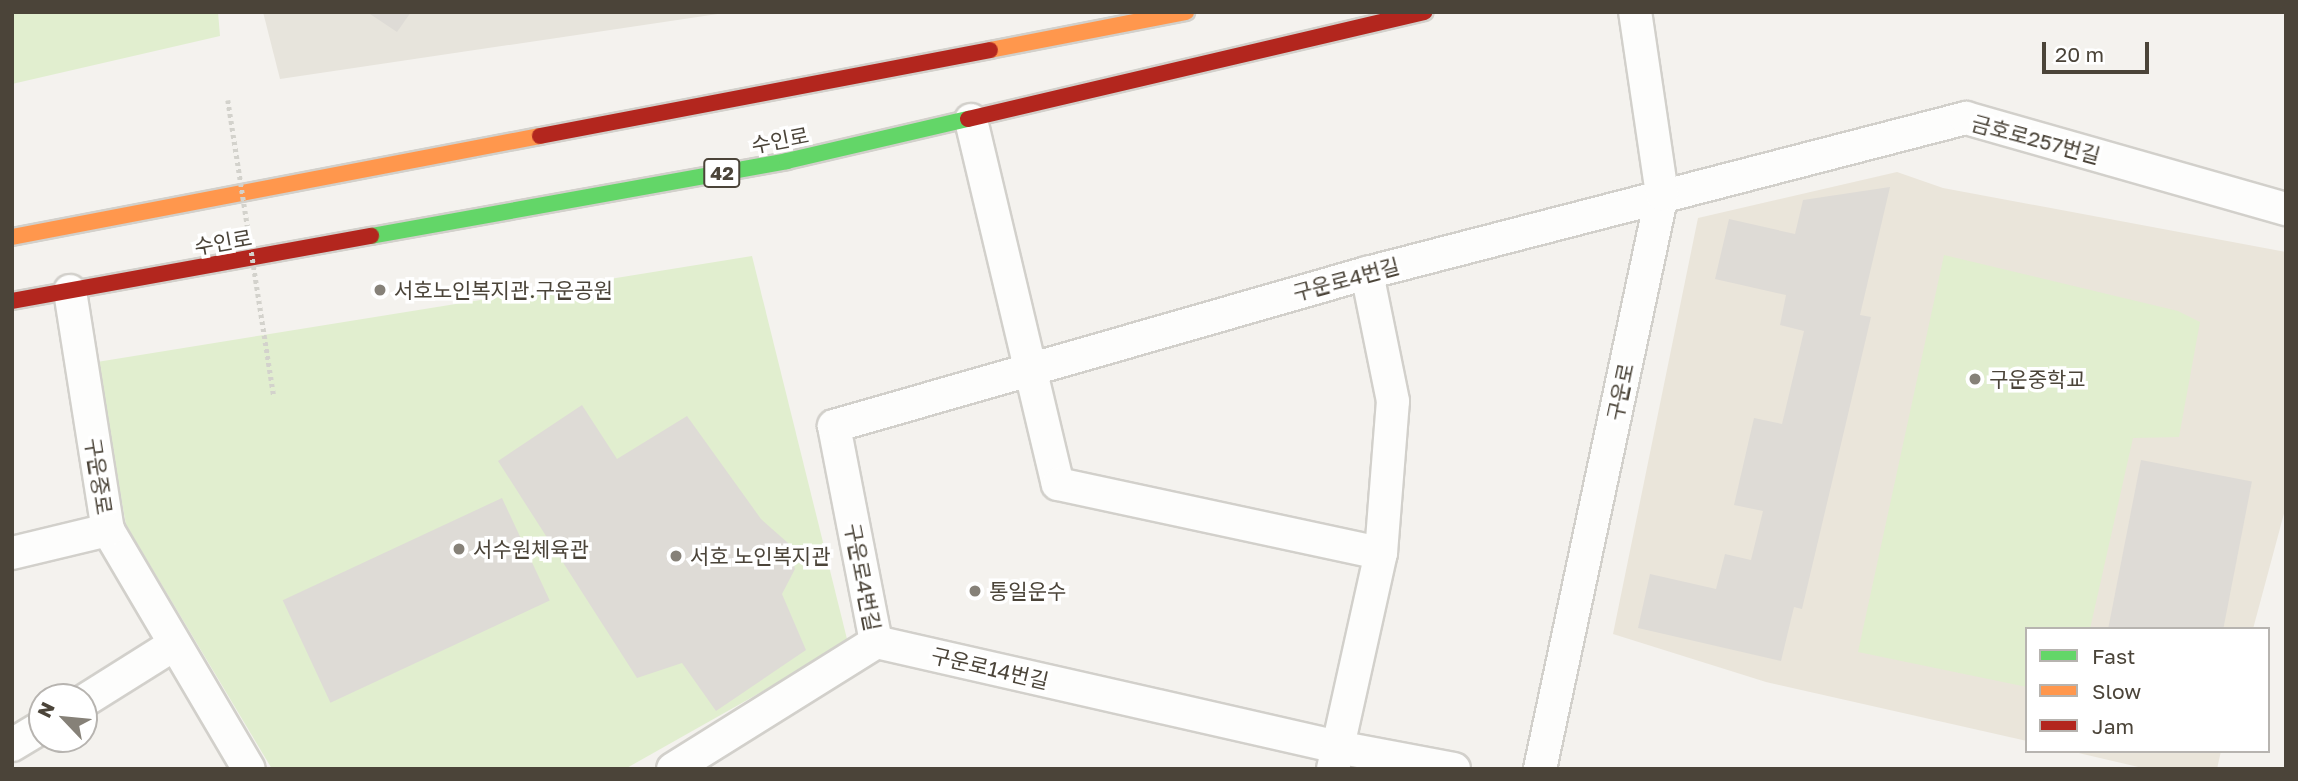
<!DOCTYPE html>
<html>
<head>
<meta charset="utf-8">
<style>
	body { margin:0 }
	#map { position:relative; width:2298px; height:781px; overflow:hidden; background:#f4f2ee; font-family:"Golos Text","Noto Sans KR",sans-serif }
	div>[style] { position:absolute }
	.residential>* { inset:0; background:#e7e4dc }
	.education>* { inset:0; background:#eae5da }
	.green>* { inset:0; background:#e1eecf }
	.building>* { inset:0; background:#dedbd6; transform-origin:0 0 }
	.roads { filter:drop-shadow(2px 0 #d2d0cb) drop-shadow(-2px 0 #d2d0cb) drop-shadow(0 2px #d2d0cb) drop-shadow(0 -2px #d2d0cb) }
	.street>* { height:32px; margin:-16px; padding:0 16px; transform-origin:16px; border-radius:16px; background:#fdfdfc }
	.fast>* { height:16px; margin:-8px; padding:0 8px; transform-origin:8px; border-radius:8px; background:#63d668 }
	.slow>* { height:16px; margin:-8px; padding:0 8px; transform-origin:8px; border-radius:8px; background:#ff974d }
	.jam>* { height:16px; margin:-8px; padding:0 8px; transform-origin:8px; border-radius:8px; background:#b3261e }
	.path-bridge>* { height:4.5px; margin-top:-2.25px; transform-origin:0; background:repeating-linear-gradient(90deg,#d3d2cc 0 3.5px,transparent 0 7px) }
	.dots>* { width:19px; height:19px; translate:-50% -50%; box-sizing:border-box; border:4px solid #fff; border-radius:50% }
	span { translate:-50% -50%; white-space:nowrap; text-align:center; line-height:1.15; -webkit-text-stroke:7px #fff; paint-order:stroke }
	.shield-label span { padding:2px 5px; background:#fff; border:2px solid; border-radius:5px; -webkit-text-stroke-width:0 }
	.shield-label { font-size:19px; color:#4b4439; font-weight:700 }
	.street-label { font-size:21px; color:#4b4439 }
	.poi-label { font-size:21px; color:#4b4439 }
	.left { translate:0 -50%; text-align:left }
	.frame { position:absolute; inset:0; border:14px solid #4b4439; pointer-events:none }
	.legend { position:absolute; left:2025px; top:627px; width:245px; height:126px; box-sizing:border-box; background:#fff; border:2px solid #b7b4b0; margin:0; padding:9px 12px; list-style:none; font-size:21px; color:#4b4439 }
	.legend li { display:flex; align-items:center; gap:14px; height:35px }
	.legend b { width:35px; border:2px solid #b7b4b0 }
	.north { position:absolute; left:28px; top:683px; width:70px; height:70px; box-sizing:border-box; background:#fff; border:2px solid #b7b4b0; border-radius:50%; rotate:296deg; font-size:19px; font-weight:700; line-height:28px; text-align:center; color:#4b4439 }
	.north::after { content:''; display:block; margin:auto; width:24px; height:32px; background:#868178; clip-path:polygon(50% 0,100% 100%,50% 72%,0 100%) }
	.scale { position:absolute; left:2042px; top:42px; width:107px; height:32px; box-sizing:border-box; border:4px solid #4b4439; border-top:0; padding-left:9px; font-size:21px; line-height:24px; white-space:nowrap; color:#4b4439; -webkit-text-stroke:5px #fff; paint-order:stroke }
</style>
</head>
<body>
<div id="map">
	<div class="residential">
		<i style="clip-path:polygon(263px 12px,731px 12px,280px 79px)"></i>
	</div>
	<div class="education">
		<i style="clip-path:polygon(1897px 172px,1943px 188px,2286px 252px,2286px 506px,2253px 629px,2027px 629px,2027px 741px,1766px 682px,1613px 634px,1698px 218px)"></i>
		<i style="clip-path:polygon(2070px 751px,2221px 751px,2217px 769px,2147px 769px)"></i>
	</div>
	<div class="green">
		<i style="clip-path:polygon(12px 12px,218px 12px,220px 36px,12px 84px)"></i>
		<i style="clip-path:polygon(1944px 255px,2178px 311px,2200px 322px,2179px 437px,2133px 438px,2090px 629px,2027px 629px,2027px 687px,1858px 652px)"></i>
		<i style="clip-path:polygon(752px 256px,848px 643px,625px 769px,272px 769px,126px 525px,97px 362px)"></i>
	</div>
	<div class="building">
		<i style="clip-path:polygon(367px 12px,411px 12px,397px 32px)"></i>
		<i style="clip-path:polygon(1890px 187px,1860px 315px,1871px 317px,1802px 609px,1794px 607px,1781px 661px,1638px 628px,1650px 574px,1716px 589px,1725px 554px,1751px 560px,1763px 511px,1734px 505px,1754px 418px,1782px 424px,1804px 331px,1780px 325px,1786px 295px,1715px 279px,1729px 219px,1795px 234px,1803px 200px)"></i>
		<i style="clip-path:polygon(582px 405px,617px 459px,687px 416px,761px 519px,788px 543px,795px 569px,782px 594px,806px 650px,716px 711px,682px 663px,637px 678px,498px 461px)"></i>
		<i style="left:2141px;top:460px;width:113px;height:172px;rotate:11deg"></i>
		<i style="left:502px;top:498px;width:113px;height:242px;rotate:65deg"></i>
	</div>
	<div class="roads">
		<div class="street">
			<i style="left:971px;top:120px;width:374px;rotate:76.6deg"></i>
			<i style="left:1058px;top:484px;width:330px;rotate:12.1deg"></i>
			<i style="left:70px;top:291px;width:242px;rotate:81deg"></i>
			<i style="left:108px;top:530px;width:277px;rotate:59.5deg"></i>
			<i style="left:12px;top:553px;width:99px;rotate:-13.5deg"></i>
			<i style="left:876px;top:642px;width:220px;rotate:-101deg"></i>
			<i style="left:834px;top:426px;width:555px;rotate:-16.02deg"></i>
			<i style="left:1367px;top:273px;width:619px;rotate:-14.51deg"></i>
			<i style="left:1966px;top:118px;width:333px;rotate:15.9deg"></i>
			<i style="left:84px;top:701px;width:107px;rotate:-32.1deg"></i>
			<i style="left:12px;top:745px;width:35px;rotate:-31deg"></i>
			<i style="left:673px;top:769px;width:239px;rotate:-32deg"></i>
			<i style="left:876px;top:642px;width:473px;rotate:12.8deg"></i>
			<i style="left:1337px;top:747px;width:119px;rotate:10.6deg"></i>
			<i style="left:1333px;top:769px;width:221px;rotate:-77.5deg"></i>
			<i style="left:1381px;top:553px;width:152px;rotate:-85.5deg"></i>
			<i style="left:1393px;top:401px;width:131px;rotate:-101.5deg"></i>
			<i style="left:1540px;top:769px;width:588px;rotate:-78.02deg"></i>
			<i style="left:1662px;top:194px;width:184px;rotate:-98.4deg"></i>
		</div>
		<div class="fast">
			<i style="left:371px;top:236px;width:423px;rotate:-10.2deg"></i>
			<i style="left:787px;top:161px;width:186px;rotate:-13.1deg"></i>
		</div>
		<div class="slow">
			<i style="left:990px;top:50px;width:200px;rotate:-11deg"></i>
			<i style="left:12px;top:237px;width:538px;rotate:-10.83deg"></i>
		</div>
		<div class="jam">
			<i style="left:968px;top:119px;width:469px;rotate:-13.2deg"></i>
			<i style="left:540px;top:136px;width:458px;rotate:-10.8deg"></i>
			<i style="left:12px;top:301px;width:365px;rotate:-10.3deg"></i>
		</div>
	</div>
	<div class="path-bridge">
		<i style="left:228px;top:100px;width:300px;rotate:81.2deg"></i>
	</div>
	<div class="dots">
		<i style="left:380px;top:290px;background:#868178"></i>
		<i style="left:1975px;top:379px;background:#868178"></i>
		<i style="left:459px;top:549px;background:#868178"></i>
		<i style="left:676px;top:556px;background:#868178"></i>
		<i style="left:975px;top:591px;background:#868178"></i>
	</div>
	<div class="shield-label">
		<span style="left:722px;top:173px">42</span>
	</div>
	<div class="street-label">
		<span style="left:2036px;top:139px;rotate:15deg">금호로257번길</span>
		<span style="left:780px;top:140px;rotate:-11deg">수인로</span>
		<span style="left:223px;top:242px;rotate:-10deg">수인로</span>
		<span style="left:1346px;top:279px;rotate:-15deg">구운로4번길</span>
		<span style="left:1620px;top:392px;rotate:-78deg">구운로</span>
		<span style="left:99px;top:476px;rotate:81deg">구운중로</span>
		<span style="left:863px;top:577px;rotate:79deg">구운로4번길</span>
		<span style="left:990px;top:668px;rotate:13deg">구운로14번길</span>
	</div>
	<div class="poi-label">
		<span class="left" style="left:394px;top:290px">서호노인복지관.구운공원</span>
		<span class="left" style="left:1989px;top:379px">구운중학교</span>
		<span class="left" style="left:473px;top:549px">서수원체육관</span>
		<span class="left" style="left:690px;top:556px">서호 노인복지관</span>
		<span class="left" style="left:989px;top:591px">통일운수</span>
	</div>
	<div class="frame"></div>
	<ul class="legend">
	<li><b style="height:9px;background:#63d668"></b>Fast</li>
	<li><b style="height:9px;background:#ff974d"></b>Slow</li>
	<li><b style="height:9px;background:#b3261e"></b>Jam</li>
	</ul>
	<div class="north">N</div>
	<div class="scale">20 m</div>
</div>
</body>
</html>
